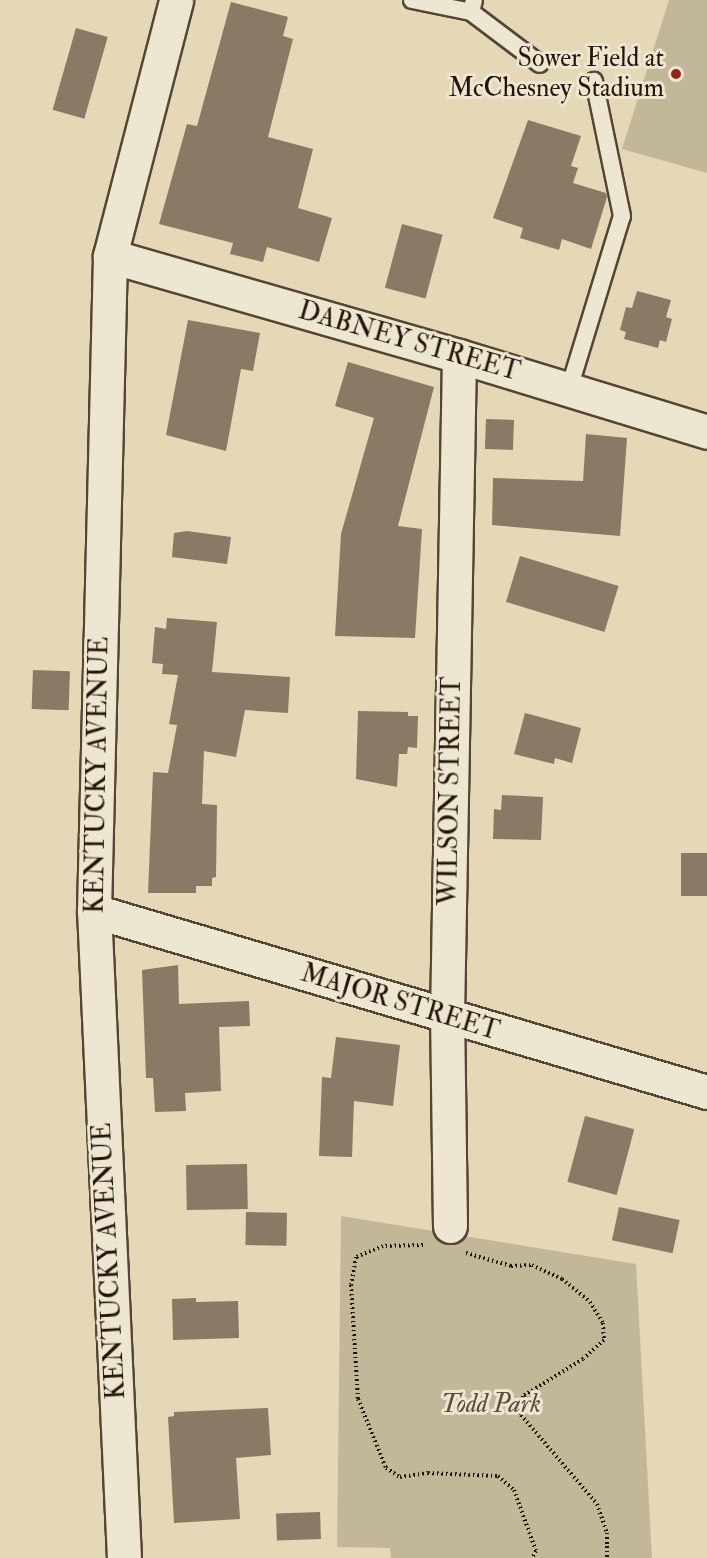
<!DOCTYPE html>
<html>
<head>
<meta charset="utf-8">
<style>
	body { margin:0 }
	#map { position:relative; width:707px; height:1558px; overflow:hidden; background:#e4d8b7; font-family:"IM FELL Double Pica",serif }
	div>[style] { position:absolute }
	.green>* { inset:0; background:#c3b79a }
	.building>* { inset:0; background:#887a64; transform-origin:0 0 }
	.path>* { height:4px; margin-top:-2px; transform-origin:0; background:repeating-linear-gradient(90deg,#24140b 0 1.5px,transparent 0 4.5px) }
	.roads { filter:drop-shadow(2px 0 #544536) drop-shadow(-2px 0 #544536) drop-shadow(0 2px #544536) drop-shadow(0 -2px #544536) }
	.service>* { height:16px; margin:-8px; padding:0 8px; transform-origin:8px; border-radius:8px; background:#ede6d0 }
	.minor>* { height:33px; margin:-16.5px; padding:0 16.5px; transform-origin:16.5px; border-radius:16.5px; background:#ede6d0 }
	.dots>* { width:16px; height:16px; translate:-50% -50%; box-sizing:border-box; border:3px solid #ede6d0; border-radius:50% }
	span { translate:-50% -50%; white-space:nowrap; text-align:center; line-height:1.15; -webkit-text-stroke:6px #ede6d0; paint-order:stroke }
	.poi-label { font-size:26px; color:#24140b }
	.right { translate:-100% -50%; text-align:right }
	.street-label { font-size:26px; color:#24140b }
	.park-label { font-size:26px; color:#5c4d3d; font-style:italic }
</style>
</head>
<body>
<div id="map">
	<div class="green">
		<i style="clip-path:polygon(669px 0,707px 0,707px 173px,622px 149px)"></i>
		<i style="clip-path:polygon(341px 1216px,636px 1264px,652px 1558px,391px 1558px,390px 1548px,337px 1547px)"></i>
	</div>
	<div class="building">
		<i style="clip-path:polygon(231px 2px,288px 17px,283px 36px,293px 39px,268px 137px,313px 149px,298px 208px,332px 218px,319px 262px,267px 247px,263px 262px,230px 254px,233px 243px,159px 224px,187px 124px,197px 126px)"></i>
		<i style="left:76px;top:28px;width:33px;height:85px;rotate:16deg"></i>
		<i style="clip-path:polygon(528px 120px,581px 136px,571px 166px,578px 168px,573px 183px,606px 193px,607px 197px,591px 249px,562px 239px,559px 250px,520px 238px,523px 228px,493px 218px)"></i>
		<i style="left:402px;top:224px;width:42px;height:66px;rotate:15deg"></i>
		<i style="clip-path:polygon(637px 291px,671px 300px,666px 317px,672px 319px,666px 342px,660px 340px,658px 348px,624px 339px,626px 332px,620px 330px,626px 307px,632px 308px)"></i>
		<i style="clip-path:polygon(188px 320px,260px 333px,253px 371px,241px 369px,226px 451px,166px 435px)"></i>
		<i style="clip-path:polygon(348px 362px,434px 387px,398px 526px,422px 529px,415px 638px,335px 636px,341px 534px,374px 418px,335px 406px)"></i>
		<i style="left:486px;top:419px;width:28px;height:30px;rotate:2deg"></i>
		<i style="clip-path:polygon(586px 434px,627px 438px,620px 536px,492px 525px,493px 478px,583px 481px)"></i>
		<i style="clip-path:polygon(187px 531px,231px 537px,227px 564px,172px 557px,174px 533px)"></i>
		<i style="left:520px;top:556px;width:103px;height:48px;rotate:17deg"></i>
		<i style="clip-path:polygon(167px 618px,217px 622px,212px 672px,290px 677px,288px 713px,245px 710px,236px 757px,204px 751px,202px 804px,217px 805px,216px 877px,212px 878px,212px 886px,196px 886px,196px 893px,148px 893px,153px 772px,168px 773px,177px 725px,169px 724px,178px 675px,162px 674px,163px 664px,152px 663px,155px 627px,166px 629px)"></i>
		<i style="left:33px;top:670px;width:37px;height:39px;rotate:2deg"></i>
		<i style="clip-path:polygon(358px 711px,408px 712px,408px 716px,418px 716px,417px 748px,408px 747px,407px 754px,399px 754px,397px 787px,356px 779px)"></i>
		<i style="clip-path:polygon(525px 713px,581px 728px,572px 763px,555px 758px,554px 764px,514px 754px)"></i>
		<i style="clip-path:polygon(502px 795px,543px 797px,541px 840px,493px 839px,494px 809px,501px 810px)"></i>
		<i style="left:707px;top:853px;width:43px;height:26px;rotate:90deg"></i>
		<i style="clip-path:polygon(178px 965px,179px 1004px,249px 1001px,250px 1026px,219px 1027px,221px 1091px,185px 1093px,186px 1111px,155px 1112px,153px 1078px,146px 1078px,142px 970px)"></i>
		<i style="clip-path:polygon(336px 1037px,400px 1045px,393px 1106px,354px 1101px,352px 1157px,319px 1156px,322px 1077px,331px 1078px)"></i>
		<i style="left:585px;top:1116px;width:51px;height:68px;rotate:15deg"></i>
		<i style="left:247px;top:1164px;width:45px;height:61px;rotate:89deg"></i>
		<i style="left:619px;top:1207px;width:62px;height:34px;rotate:12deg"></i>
		<i style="left:246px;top:1212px;width:41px;height:33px;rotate:1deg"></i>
		<i style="clip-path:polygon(196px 1298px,196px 1302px,238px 1301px,239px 1338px,173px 1340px,172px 1299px)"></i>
		<i style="clip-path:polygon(268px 1408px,271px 1455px,236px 1458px,240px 1519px,174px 1523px,168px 1417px,174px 1416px,174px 1412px)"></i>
		<i style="left:320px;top:1512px;width:27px;height:44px;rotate:88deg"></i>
	</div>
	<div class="path">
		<i style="left:423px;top:1245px;width:40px;rotate:178.6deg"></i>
		<i style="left:383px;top:1246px;width:29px;rotate:158deg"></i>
		<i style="left:356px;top:1257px;width:28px;rotate:100deg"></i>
		<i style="left:351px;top:1285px;width:114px;rotate:86.5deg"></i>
		<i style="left:358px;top:1399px;width:74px;rotate:67.9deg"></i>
		<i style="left:386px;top:1468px;width:17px;rotate:33deg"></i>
		<i style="left:400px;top:1477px;width:28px;rotate:-8deg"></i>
		<i style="left:428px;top:1473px;width:70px;rotate:2.5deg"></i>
		<i style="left:498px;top:1476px;width:21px;rotate:41deg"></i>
		<i style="left:514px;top:1490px;width:65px;rotate:70.2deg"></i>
		<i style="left:536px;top:1551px;width:8px;rotate:120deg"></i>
		<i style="left:466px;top:1253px;width:47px;rotate:16.1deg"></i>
		<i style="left:511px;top:1266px;width:21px;rotate:-3deg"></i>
		<i style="left:532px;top:1265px;width:33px;rotate:25deg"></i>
		<i style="left:562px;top:1279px;width:36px;rotate:39deg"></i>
		<i style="left:590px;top:1302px;width:25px;rotate:58deg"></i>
		<i style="left:603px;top:1323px;width:17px;rotate:87deg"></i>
		<i style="left:604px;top:1340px;width:28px;rotate:138deg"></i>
		<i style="left:583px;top:1359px;width:70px;rotate:148.3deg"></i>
		<i style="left:523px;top:1396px;width:19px;rotate:96deg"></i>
		<i style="left:521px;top:1415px;width:117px;rotate:49.5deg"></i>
		<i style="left:597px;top:1504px;width:31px;rotate:71deg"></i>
		<i style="left:607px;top:1533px;width:25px;rotate:90deg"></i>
	</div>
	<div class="roads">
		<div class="service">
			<i style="left:412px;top:0;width:60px;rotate:11.5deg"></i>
			<i style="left:471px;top:12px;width:12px;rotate:-76deg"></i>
			<i style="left:471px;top:12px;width:86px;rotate:37deg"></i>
			<i style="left:569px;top:389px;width:181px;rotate:-73deg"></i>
			<i style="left:622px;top:216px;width:138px;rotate:-101.7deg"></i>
		</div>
		<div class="minor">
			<i style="left:110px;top:256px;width:363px;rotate:16deg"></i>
			<i style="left:459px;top:356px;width:259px;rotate:17deg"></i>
			<i style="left:94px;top:911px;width:639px;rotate:16.45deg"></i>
			<i style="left:450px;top:1226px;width:209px;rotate:-90.8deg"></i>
			<i style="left:447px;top:1017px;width:661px;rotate:-88.96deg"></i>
			<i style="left:124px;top:1558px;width:648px;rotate:-92.65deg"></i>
			<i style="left:94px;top:911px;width:655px;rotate:-88.6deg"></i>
			<i style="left:110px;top:256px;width:264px;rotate:-75.5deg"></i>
		</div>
	</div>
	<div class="dots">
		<i style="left:676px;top:74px;background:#8f2418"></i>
	</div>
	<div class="poi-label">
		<span class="right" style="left:664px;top:74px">Sower Field at<br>McChesney Stadium</span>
	</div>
	<div class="street-label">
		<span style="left:409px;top:342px;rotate:16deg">DABNEY STREET</span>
		<span style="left:98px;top:775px;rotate:-89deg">KENTUCKY AVENUE</span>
		<span style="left:451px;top:791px;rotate:-89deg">WILSON STREET</span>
		<span style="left:400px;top:1003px;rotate:17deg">MAJOR STREET</span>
		<span style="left:110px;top:1261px;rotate:-93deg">KENTUCKY AVENUE</span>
	</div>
	<div class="park-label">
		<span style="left:491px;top:1405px">Todd Park</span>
	</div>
</div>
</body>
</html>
